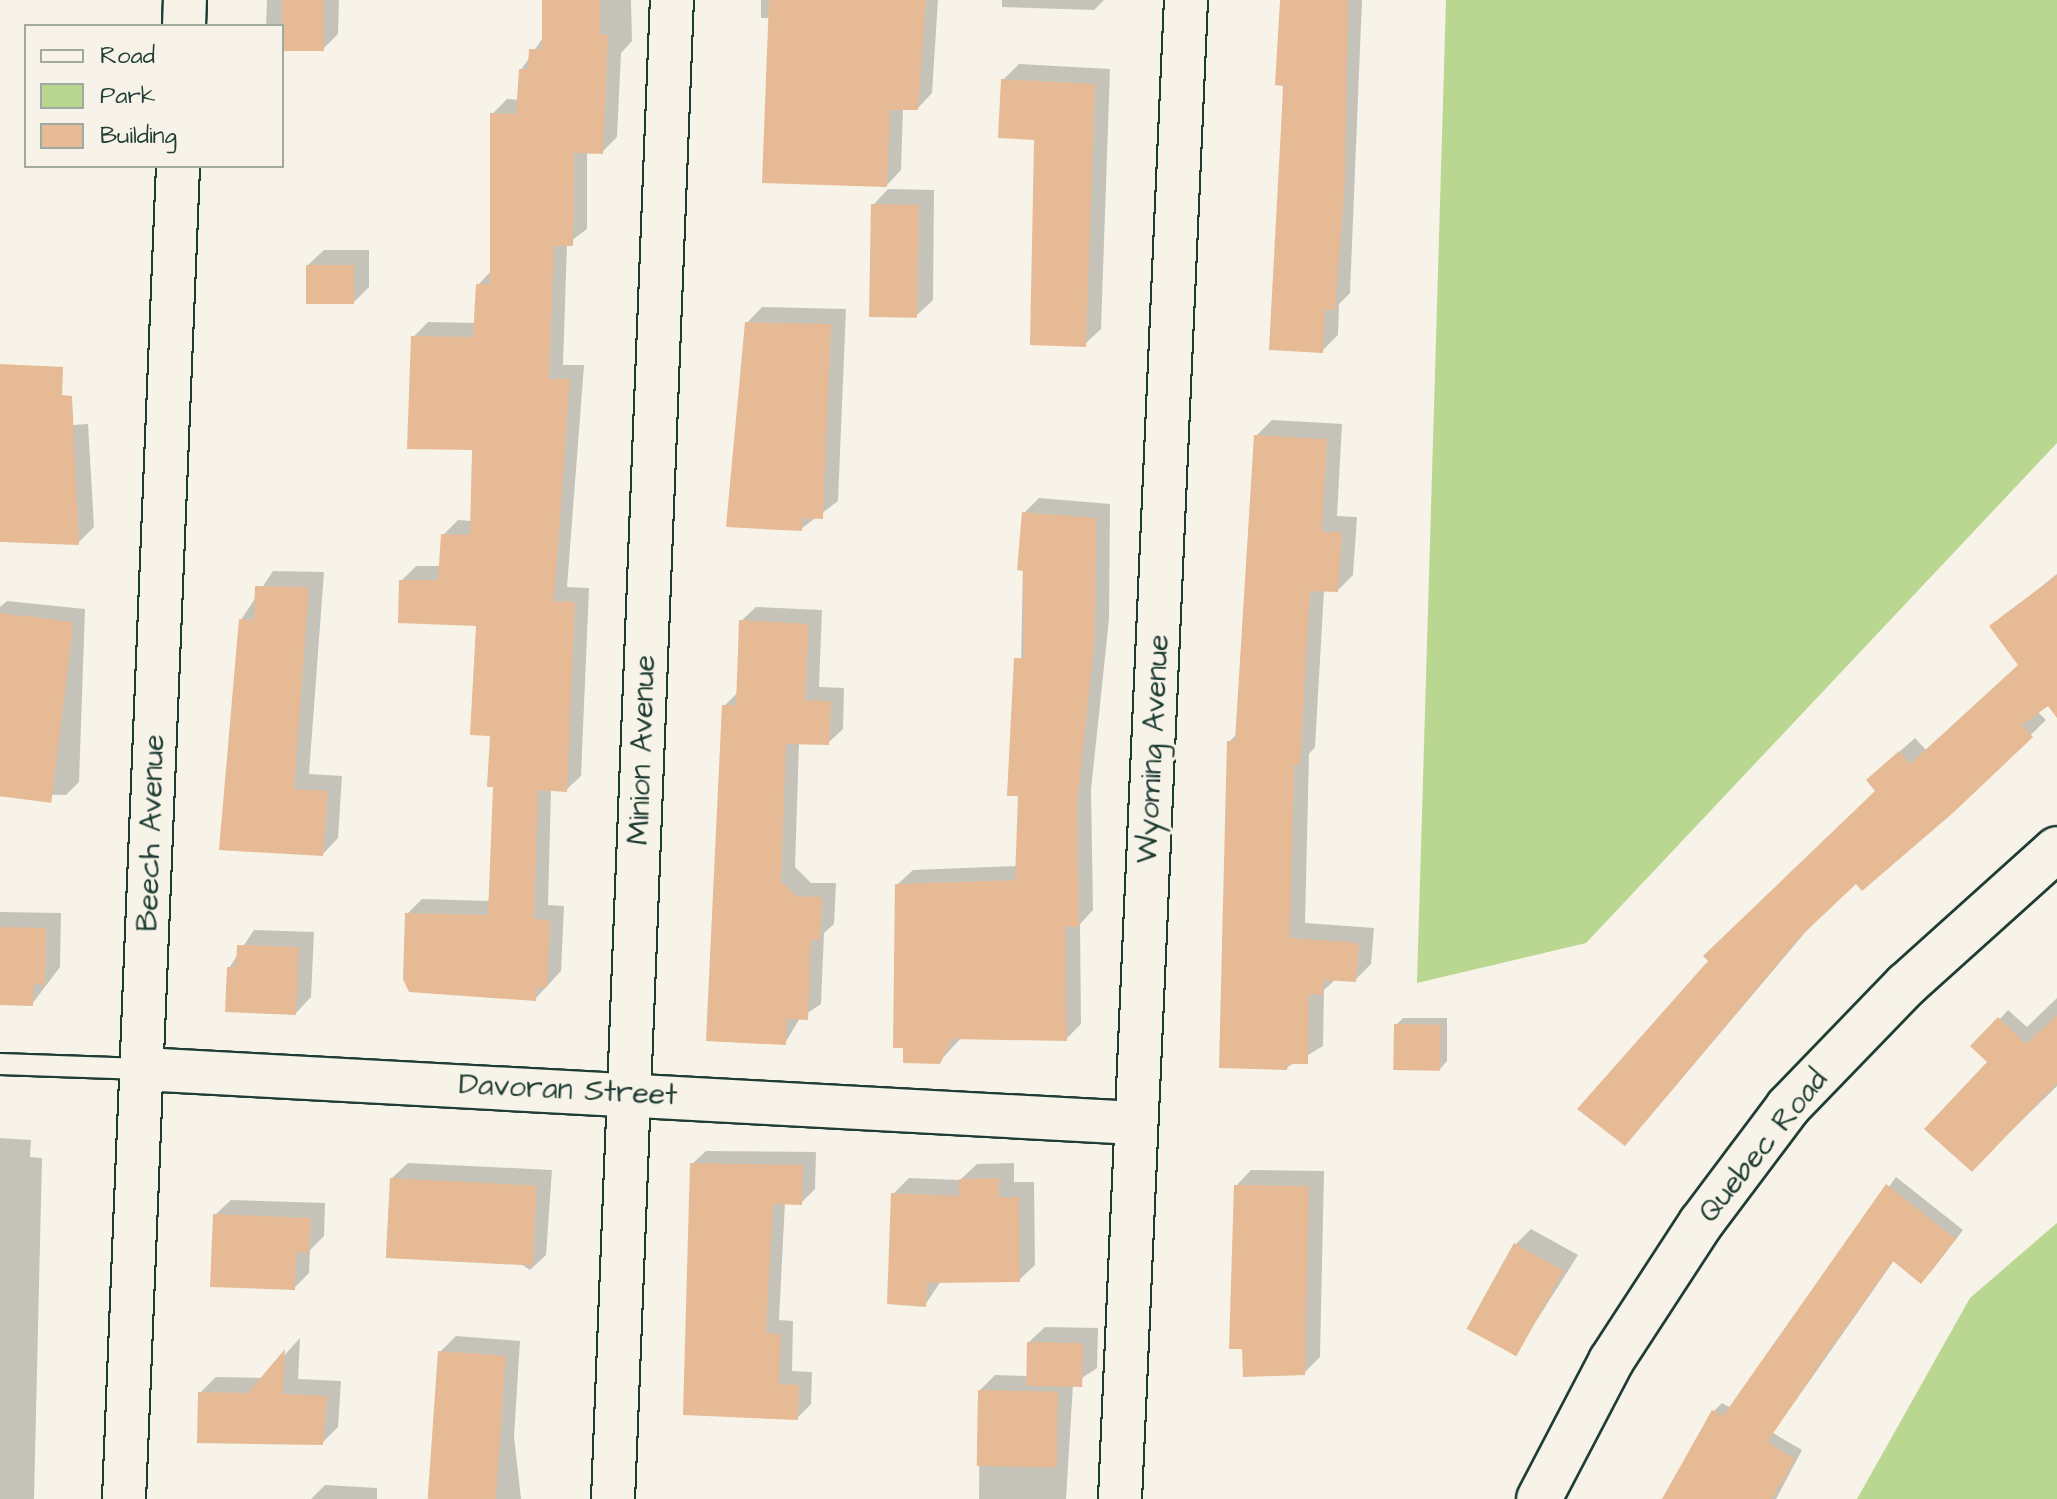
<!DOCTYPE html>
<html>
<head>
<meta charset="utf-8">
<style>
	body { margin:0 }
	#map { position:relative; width:2057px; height:1499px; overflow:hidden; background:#f7f3e8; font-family:"Architects Daughter",sans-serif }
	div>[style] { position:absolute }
	.green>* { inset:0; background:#b9d790 }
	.shadow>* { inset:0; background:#0003 }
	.building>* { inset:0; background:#e5ba95; transform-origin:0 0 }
	.roads { filter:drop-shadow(2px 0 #1f3d34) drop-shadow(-2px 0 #1f3d34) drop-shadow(0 2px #1f3d34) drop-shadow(0 -2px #1f3d34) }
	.service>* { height:20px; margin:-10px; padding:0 10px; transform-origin:10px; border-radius:10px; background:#f7f3e8 }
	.minor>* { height:42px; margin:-21px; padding:0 21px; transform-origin:21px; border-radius:21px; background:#f7f3e8 }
	.tertiary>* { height:44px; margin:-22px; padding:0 22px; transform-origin:22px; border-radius:22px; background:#f7f3e8 }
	span { translate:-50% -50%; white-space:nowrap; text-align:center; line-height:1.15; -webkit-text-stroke:6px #f7f3e8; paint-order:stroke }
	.street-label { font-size:30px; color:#1f3d34 }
	.legend { position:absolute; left:24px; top:24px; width:260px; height:144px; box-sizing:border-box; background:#f7f3e8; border:2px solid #a1aaa0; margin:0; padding:10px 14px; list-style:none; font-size:24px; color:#1f3d34 }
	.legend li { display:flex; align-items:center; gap:16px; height:40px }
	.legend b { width:40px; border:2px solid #a1aaa0 }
</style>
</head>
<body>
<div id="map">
	<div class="green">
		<i style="clip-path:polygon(1446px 0,2057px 0,2057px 443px,1586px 943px,1417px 983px)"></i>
		<i style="clip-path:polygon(2057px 1223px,2057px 1499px,1857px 1499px,1970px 1298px)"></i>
	</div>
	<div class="shadow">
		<i style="clip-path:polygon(267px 0,339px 0,338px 34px,322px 50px,282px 49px,282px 26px,266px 26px)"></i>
		<i style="clip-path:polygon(544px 0,631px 0,632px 41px,621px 53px,617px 137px,602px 152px,587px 152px,587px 229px,567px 244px,563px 365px,584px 365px,567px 587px,589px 588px,581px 776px,566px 790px,551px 789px,548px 905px,564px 906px,561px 971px,535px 999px,407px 914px,422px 899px,490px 901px,495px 785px,478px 624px,401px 581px,416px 566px,441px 566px,443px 535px,458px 520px,472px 521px,474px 448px,413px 337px,428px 322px,476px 323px,478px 285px,492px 270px,492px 114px,507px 99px,519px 100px,521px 70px,544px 36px)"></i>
		<i style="clip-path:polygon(761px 0,938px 0,932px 93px,918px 108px,903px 108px,901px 170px,887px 185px,771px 18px,761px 18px)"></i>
		<i style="clip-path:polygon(1002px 0,1104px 0,1094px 10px,1002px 7px)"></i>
		<i style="clip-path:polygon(1282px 0,1362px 0,1350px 293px,1339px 304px,1338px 335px,1322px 351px,1284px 109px)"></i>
		<i style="clip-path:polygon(1019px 64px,1110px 69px,1101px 329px,1085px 344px,1036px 138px,1003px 80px)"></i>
		<i style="clip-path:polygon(888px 189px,934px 190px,933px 300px,917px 315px,873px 205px)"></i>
		<i style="clip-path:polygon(324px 250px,369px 250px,369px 287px,353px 303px,308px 265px)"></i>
		<i style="clip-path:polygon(762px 307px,846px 309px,838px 501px,801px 529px,747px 323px)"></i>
		<i style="clip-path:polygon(1272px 420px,1342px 424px,1337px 516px,1357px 517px,1353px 575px,1338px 590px,1324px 590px,1315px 747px,1309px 754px,1305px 923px,1374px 928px,1371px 964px,1355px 980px,1336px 979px,1324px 990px,1323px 1046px,1286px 1068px,1229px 742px,1237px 734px,1256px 436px)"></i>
		<i style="clip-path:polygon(88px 424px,94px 527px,78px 543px,0 540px,0 430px)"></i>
		<i style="clip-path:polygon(1039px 498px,1110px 504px,1109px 619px,1091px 790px,1093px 910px,1080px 924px,1081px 1024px,1066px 1039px,962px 1037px,939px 1062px,897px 885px,913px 870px,1017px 866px,1024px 513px)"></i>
		<i style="clip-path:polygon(273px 571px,324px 572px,309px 774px,342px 776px,338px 838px,323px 854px,222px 848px,241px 620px)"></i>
		<i style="clip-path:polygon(2057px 574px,2057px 696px,2037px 711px,2046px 720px,1953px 811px,1856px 881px,1814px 922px,1640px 1128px,1878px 791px,1883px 766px,1915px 738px,1926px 750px,2020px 665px,1992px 626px)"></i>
		<i style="clip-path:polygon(7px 601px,85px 609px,79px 782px,66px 795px,0 793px,0 607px)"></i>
		<i style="clip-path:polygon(756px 607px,822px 610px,819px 687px,844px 688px,843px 729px,828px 743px,799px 743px,795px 867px,811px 883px,836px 883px,834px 924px,824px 933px,821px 1004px,800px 1018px,785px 1043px,724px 706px,738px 692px,741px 621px)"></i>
		<i style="clip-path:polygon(0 912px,61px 913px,60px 967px,32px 1004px,0 1003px)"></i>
		<i style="clip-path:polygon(254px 930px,314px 932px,311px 997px,296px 1013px,229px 968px)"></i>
		<i style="clip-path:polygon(2057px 998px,2057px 1086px,1971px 1170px,2000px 1019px,2008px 1010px,2027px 1027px)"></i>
		<i style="clip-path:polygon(1403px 1018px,1447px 1018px,1447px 1061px,1440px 1069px,1396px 1025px)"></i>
		<i style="clip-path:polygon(0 1138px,31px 1140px,30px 1157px,42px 1158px,34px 1499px,0 1499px)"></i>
		<i style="clip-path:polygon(706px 1151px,816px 1152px,815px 1189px,801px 1203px,785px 1202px,779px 1320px,793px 1321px,792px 1371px,812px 1372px,811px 1404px,797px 1418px,685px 1414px,692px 1164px)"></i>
		<i style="clip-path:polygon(408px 1163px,552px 1170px,546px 1255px,530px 1270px,392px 1178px)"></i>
		<i style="clip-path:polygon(1014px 1163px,1014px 1182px,1034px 1182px,1035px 1265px,1019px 1280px,941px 1281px,925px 1305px,893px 1194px,909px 1178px,960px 1180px,977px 1164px)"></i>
		<i style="clip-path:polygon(1251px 1170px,1324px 1171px,1320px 1357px,1304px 1373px,1244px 1347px,1236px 1186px)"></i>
		<i style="clip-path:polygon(1896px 1177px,1963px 1230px,1930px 1273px,1895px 1259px,1773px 1433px,1802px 1450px,1776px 1499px,1665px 1499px,1714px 1411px,1722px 1403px,1731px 1408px)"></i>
		<i style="clip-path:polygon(231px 1200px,325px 1203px,324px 1236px,310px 1250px,309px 1273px,294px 1288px,215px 1215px)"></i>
		<i style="clip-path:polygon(1531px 1229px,1578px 1255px,1516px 1353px,1515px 1245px)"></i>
		<i style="clip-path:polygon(1045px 1327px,1098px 1328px,1097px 1368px,1073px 1384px,1066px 1499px,979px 1499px,980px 1390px,995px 1375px,1028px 1376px,1029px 1342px)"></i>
		<i style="clip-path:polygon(456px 1336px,520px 1341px,514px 1437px,521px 1499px,436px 1499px,440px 1352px)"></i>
		<i style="clip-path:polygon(300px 1338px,298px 1379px,341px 1381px,338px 1427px,322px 1443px,200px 1393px,216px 1377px,264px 1378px)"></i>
		<i style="clip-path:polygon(325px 1485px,377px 1488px,377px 1499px,311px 1499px)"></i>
	</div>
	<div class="building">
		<i style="left:282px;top:0;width:42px;height:51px"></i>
		<i style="clip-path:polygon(542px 0,600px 0,600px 34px,608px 35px,603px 154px,574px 153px,573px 246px,554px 246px,549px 379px,570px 379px,554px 601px,575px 602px,567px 792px,538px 790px,534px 919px,550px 920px,547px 987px,537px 988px,536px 1001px,409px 992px,403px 979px,405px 913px,488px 915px,493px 787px,487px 787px,490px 736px,470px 735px,476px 626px,398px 623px,399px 580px,438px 580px,441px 534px,470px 535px,472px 450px,407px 449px,411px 336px,473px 337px,476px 284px,490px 284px,490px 113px,516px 114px,519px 69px,528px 69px,529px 49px,542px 49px)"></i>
		<i style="clip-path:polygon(769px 0,926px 0,918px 110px,890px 110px,887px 187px,762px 183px)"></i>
		<i style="clip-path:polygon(1280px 0,1348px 0,1345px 183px,1335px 310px,1325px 310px,1323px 353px,1269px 350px,1282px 109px,1283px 86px,1275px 85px)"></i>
		<i style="clip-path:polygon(1001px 79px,1095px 84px,1086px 347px,1030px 345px,1034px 140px,998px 138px)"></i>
		<i style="left:871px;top:204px;width:48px;height:113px;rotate:1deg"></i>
		<i style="left:306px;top:265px;width:48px;height:39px"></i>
		<i style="clip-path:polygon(745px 322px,831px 324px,823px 519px,803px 518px,802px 531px,726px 527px)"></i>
		<i style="clip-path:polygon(0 364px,63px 367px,62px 395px,72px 396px,79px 545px,0 542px)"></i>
		<i style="clip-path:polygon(1254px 435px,1327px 439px,1322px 531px,1342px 532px,1338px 592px,1310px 591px,1300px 765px,1294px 765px,1290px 938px,1359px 943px,1356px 982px,1324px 980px,1322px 995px,1309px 994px,1308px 1064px,1288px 1064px,1287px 1070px,1219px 1068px,1227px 741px,1235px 741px)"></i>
		<i style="clip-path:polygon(1022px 512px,1096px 518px,1095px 635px,1077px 806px,1079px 927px,1065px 927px,1067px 1041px,952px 1039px,940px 1064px,903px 1063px,903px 1048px,893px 1048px,895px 884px,1015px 880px,1018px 796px,1007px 796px,1014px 658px,1024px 658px,1023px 571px,1017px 570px)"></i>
		<i style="clip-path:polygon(2057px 575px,2057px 718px,2048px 706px,2022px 725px,2033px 737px,1954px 812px,1862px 891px,1856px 884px,1801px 936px,1625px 1146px,1577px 1109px,1708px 961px,1703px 956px,1875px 791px,1866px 780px,1899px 751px,1910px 764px,2018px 665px,1989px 626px)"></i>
		<i style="clip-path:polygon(255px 586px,309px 587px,294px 789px,328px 791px,323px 856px,219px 850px,239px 619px,254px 620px)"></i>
		<i style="left:0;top:613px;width:74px;height:182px;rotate:7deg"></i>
		<i style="clip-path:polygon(739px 620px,809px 624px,805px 700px,831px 701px,829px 745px,786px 744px,781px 881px,796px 896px,822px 897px,820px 940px,811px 940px,808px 1020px,787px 1019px,786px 1045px,706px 1041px,722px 705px,736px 705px)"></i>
		<i style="clip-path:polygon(0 927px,46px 928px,45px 985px,34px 984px,33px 1006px,0 1005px)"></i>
		<i style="clip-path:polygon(237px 945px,299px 947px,296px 1015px,225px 1012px,227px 967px,236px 967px)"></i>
		<i style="clip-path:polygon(2057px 1015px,2057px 1083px,1972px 1172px,1924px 1129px,1987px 1062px,1970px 1046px,1998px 1017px,2026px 1044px)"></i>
		<i style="left:1394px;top:1024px;width:47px;height:46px;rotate:1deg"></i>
		<i style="clip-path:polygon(690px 1163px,803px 1165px,802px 1205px,773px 1204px,766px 1333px,781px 1334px,779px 1384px,799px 1385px,798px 1420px,683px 1415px)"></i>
		<i style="left:390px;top:1178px;width:147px;height:80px;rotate:3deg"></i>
		<i style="clip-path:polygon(999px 1178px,999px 1197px,1019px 1197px,1020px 1282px,927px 1283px,926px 1307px,887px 1304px,891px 1193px,959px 1196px,959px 1179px)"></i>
		<i style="clip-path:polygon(1886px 1184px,1956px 1239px,1921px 1284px,1893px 1261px,1821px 1362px,1767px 1442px,1795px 1459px,1772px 1499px,1662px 1499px,1712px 1410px,1723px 1416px)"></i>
		<i style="clip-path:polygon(1234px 1185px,1309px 1186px,1305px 1375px,1243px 1377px,1242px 1349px,1229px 1349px)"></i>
		<i style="clip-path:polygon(213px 1214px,311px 1218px,309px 1253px,296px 1252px,295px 1290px,210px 1287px)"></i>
		<i style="left:1514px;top:1243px;width:57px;height:98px;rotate:29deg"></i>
		<i style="left:1027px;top:1342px;width:56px;height:44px;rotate:1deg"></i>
		<i style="clip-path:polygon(285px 1349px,283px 1394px,327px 1396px,323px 1445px,197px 1443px,198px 1392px,248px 1393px)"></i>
		<i style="left:438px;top:1351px;width:68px;height:148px;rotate:4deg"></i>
		<i style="left:978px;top:1390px;width:80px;height:76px;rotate:1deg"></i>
	</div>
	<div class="roads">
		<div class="service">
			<i style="left:0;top:1064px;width:142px;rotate:2deg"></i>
		</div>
		<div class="minor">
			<i style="left:184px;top:26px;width:26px;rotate:-88deg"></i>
			<i style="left:142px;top:1069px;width:995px;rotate:3.11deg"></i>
			<i style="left:124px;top:1499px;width:1334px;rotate:-87.68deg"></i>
			<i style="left:613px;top:1499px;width:1500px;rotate:-87.75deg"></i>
			<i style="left:1120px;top:1499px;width:1500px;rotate:-87.48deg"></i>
		</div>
		<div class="tertiary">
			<i style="left:1539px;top:1499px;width:156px;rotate:-62.4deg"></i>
			<i style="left:1611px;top:1361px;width:165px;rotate:-56.9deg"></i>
			<i style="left:1701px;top:1223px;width:145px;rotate:-53.1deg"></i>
			<i style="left:1788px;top:1107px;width:170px;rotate:-46deg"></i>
			<i style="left:1906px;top:985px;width:203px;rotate:-42deg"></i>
		</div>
	</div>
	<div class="street-label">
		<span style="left:1153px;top:749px;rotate:-87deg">Wyoming Avenue</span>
		<span style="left:642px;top:750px;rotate:-88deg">Minion Avenue</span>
		<span style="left:151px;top:833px;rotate:-88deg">Beech Avenue</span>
		<span style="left:568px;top:1090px;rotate:3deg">Davoran Street</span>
		<span style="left:1763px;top:1146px;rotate:-51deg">Quebec Road</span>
	</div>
	<ul class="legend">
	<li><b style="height:10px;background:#f7f3e8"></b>Road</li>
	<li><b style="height:22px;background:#b9d790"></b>Park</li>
	<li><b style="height:22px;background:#e5ba95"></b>Building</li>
	</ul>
</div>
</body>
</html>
